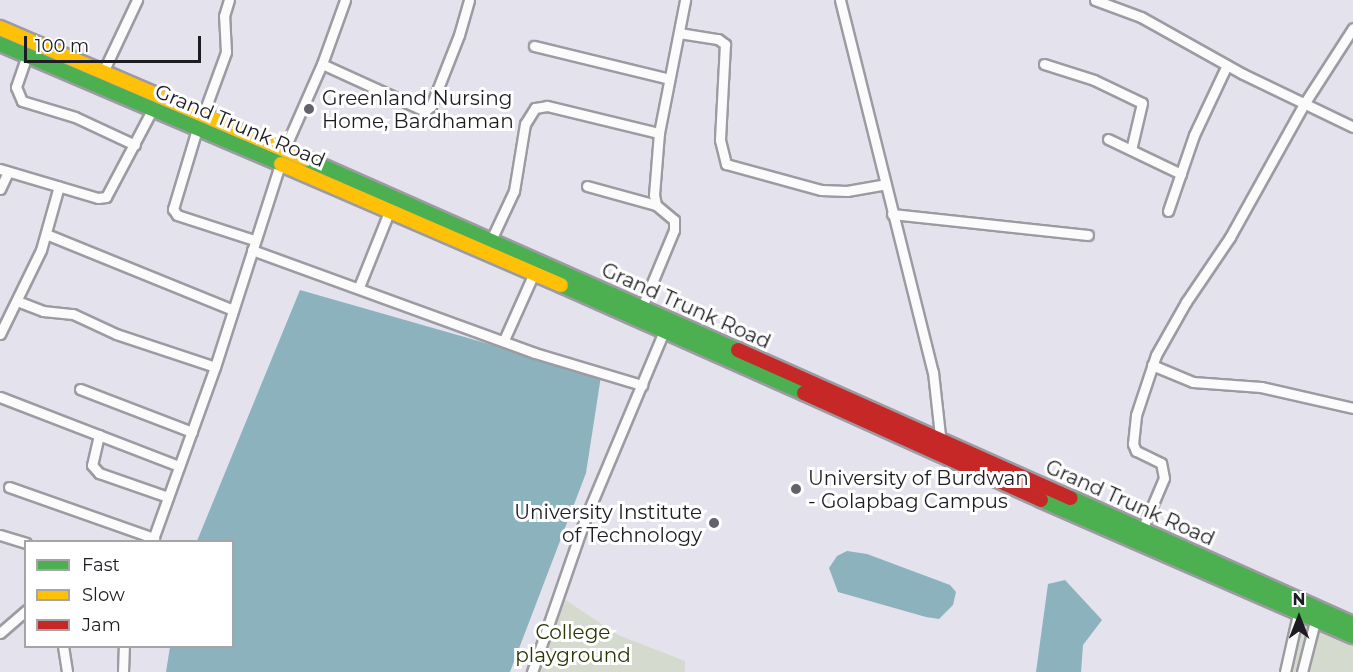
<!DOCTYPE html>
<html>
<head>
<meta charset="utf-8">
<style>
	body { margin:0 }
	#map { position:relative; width:1353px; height:672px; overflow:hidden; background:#e4e2ec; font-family:Montserrat,sans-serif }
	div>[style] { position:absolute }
	.green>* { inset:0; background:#d4dace }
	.water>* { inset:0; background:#8cb2bd }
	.roads { filter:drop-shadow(2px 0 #9c9ba2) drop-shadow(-2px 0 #9c9ba2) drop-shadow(0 2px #9c9ba2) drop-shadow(0 -2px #9c9ba2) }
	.street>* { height:9px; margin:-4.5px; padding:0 4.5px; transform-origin:4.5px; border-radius:4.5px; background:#fbfbfc }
	.fast>* { height:14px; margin:-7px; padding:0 7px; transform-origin:7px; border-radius:7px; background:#4caf50 }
	.slow>* { height:14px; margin:-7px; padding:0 7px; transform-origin:7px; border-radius:7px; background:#ffc107 }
	.jam>* { height:14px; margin:-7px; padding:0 7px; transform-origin:7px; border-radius:7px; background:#c62828 }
	.dots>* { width:16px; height:16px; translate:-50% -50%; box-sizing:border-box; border:3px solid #fff; border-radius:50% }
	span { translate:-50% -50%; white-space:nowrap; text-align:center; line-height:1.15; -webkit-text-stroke:6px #fff; paint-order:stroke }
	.poi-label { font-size:20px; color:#1d1c22 }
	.left { translate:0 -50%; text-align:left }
	.right { translate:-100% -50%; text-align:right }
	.street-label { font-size:20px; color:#1d1c22 }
	.park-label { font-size:20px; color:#283706 }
	.legend { position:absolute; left:24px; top:540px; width:210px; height:108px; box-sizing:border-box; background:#fff; border:2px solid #a5a4a7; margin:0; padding:8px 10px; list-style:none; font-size:18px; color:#1d1c22 }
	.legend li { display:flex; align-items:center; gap:12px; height:30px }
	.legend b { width:30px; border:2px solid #a5a4a7 }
	.north { position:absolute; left:1269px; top:588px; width:60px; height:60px; -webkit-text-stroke:4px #fff; paint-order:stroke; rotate:0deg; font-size:16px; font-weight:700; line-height:24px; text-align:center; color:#1d1c22 }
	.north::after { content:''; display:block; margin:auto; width:21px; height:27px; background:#1d1c22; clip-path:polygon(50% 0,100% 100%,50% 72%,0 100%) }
	.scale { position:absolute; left:24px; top:36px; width:177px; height:27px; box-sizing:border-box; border:3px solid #1d1c22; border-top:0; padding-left:8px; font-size:18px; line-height:21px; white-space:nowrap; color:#1d1c22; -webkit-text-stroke:4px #fff; paint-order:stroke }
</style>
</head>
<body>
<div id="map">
	<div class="green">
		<i style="clip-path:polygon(564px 599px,618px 635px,685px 661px,685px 672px,532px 672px,545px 633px)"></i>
		<i style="clip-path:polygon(1305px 619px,1353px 640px,1353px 672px,1287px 672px,1294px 626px,1302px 629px)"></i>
	</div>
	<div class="water">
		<i style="clip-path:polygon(300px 290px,601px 376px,586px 473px,510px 672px,166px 672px,170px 647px,232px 646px,232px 542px,197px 541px)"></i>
		<i style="clip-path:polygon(847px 551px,867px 554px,950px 585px,956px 592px,953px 605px,939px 619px,926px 617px,838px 592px,829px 568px,837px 556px)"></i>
		<i style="clip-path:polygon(1065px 580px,1102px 620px,1083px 645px,1081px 672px,1036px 672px,1048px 584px)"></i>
	</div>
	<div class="roads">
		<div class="street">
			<i style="left:840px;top:0;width:383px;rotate:76deg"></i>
			<i style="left:933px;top:372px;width:72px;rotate:83.7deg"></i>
			<i style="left:1095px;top:0;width:49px;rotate:20.3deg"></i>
			<i style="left:1141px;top:17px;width:117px;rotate:29.2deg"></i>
			<i style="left:1243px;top:74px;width:122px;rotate:25.7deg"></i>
			<i style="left:679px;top:33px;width:39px;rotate:9deg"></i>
			<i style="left:718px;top:39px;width:9px;rotate:36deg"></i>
			<i style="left:725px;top:44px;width:96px;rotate:93deg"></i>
			<i style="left:720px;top:140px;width:25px;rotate:76deg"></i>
			<i style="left:726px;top:164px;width:98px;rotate:15.3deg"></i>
			<i style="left:821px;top:190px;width:26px;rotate:2deg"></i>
			<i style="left:847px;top:191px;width:39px;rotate:-10deg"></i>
			<i style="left:534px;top:46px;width:139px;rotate:13.7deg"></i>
			<i style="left:27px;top:55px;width:34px;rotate:109deg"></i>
			<i style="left:16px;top:87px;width:15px;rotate:67deg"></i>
			<i style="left:22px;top:101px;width:55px;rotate:16.8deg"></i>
			<i style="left:75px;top:117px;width:66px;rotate:25deg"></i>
			<i style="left:322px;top:64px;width:113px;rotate:24.5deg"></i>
			<i style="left:425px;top:111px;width:8px;rotate:-40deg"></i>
			<i style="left:431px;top:106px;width:76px;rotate:-68.5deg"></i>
			<i style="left:459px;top:35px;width:36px;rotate:-74deg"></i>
			<i style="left:1044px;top:64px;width:52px;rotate:17.7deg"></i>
			<i style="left:1094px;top:80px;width:53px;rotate:25.6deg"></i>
			<i style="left:1142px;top:103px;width:48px;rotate:103.2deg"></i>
			<i style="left:103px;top:72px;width:80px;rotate:-64.7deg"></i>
			<i style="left:203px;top:115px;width:67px;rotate:-69.9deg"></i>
			<i style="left:226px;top:52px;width:36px;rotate:-93deg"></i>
			<i style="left:224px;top:16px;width:17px;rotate:-73deg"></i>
			<i style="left:197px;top:129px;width:84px;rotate:106.7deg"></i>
			<i style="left:173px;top:209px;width:7px;rotate:56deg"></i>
			<i style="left:177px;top:215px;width:81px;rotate:18deg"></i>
			<i style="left:1108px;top:139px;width:81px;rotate:25.6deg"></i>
			<i style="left:284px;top:150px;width:94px;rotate:-66.2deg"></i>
			<i style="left:322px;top:64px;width:68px;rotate:-70.2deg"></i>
			<i style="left:0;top:169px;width:102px;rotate:16.5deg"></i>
			<i style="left:98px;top:198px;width:8px;rotate:-7deg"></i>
			<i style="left:106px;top:197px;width:98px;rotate:-62.1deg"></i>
			<i style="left:587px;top:186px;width:72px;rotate:15.4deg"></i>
			<i style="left:0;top:189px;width:19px;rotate:-65deg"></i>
			<i style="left:1168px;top:211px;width:80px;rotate:-71.1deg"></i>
			<i style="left:1194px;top:135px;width:77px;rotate:-64.8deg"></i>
			<i style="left:892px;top:214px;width:197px;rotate:6.1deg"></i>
			<i style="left:46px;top:234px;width:202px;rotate:22.1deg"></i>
			<i style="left:491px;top:240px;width:54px;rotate:-64.9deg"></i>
			<i style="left:514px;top:191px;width:68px;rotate:-80.7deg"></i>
			<i style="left:525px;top:124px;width:19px;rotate:-58deg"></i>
			<i style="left:535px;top:108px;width:12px;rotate:-9deg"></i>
			<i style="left:547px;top:106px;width:115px;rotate:13.6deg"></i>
			<i style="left:252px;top:250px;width:301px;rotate:20deg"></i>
			<i style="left:535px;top:353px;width:112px;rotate:16.7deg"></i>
			<i style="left:359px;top:287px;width:81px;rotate:-68.2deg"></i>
			<i style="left:17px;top:301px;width:28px;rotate:21deg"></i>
			<i style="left:43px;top:311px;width:30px;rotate:6deg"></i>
			<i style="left:73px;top:314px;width:47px;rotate:24.9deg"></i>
			<i style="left:116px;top:334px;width:104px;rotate:18.4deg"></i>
			<i style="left:642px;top:307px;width:83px;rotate:-67.4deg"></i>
			<i style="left:674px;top:230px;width:10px;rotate:-90deg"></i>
			<i style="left:674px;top:220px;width:23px;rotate:-140deg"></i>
			<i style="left:656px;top:205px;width:10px;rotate:-101deg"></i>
			<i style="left:654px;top:195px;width:62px;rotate:-85.4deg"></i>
			<i style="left:659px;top:133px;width:136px;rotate:-78.9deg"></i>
			<i style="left:0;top:334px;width:93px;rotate:-64deg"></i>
			<i style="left:41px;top:250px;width:66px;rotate:-74.3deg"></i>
			<i style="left:504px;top:340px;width:73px;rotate:-65.9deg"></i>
			<i style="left:1152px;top:365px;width:44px;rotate:22.5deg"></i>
			<i style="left:1193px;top:382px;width:68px;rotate:4.2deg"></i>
			<i style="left:1261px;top:387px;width:94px;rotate:12.9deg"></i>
			<i style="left:80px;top:389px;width:120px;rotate:21deg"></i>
			<i style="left:0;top:397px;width:192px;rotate:21.1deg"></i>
			<i style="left:99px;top:435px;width:31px;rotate:103deg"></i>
			<i style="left:92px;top:465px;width:11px;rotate:49deg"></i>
			<i style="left:99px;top:473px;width:73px;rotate:19.2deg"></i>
			<i style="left:9px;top:487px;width:154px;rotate:19.4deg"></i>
			<i style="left:1142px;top:530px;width:56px;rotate:-67.1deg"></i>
			<i style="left:1164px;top:478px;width:15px;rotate:-101deg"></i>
			<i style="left:1161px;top:463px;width:28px;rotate:-154deg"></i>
			<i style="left:1136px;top:451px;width:8px;rotate:-113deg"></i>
			<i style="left:1133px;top:444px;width:29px;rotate:-84deg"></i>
			<i style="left:1136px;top:415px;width:63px;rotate:-71.6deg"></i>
			<i style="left:1156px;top:355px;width:61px;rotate:-60.5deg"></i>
			<i style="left:1186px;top:302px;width:78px;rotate:-55.9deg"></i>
			<i style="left:1230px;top:237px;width:152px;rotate:-60.9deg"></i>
			<i style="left:1304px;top:104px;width:90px;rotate:-57.2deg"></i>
			<i style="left:0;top:535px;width:27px;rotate:17deg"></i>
			<i style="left:152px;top:542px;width:186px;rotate:-70.2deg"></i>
			<i style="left:215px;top:367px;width:212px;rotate:-72.2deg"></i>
			<i style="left:0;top:633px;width:35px;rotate:-41deg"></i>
			<i style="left:63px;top:646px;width:26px;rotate:81deg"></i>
			<i style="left:123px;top:672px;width:26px;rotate:-88deg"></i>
			<i style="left:532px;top:672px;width:162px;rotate:-70.9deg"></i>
			<i style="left:585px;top:519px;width:206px;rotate:-67.2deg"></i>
			<i style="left:1285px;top:672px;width:64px;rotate:-77.3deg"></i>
			<i style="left:1302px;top:672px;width:57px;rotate:-75.7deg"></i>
		</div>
		<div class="fast">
			<i style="left:0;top:44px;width:306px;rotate:23.1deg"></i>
			<i style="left:306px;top:159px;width:472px;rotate:23.9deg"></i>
			<i style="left:561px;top:285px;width:266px;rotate:24deg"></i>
			<i style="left:1071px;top:498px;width:309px;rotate:24.1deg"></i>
			<i style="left:1041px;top:500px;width:340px;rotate:23.6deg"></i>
		</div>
		<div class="slow">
			<i style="left:0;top:28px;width:333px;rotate:23.2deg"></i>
			<i style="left:281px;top:164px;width:305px;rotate:23.4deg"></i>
		</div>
		<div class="jam">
			<i style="left:738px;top:350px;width:364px;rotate:24deg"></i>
			<i style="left:804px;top:393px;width:260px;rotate:24.3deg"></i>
		</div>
	</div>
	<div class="dots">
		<i style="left:309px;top:109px;background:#636169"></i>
		<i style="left:796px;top:489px;background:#636169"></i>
		<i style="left:714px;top:523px;background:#636169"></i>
	</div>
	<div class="poi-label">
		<span class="left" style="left:322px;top:110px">Greenland Nursing<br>Home, Bardhaman</span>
		<span class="left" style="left:808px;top:490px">University of Burdwan<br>- Golapbag Campus</span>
		<span class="right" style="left:702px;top:524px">University Institute<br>of Technology</span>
	</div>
	<div class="street-label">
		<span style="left:240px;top:126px;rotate:23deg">Grand Trunk Road</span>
		<span style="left:686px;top:306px;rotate:24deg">Grand Trunk Road</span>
		<span style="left:1130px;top:503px;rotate:24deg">Grand Trunk Road</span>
	</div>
	<div class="park-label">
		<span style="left:573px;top:644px">College<br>playground</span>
	</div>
	<ul class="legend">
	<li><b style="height:8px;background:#4caf50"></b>Fast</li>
	<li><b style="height:8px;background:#ffc107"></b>Slow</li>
	<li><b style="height:8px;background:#c62828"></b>Jam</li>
	</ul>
	<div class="north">N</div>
	<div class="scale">100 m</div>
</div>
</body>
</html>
